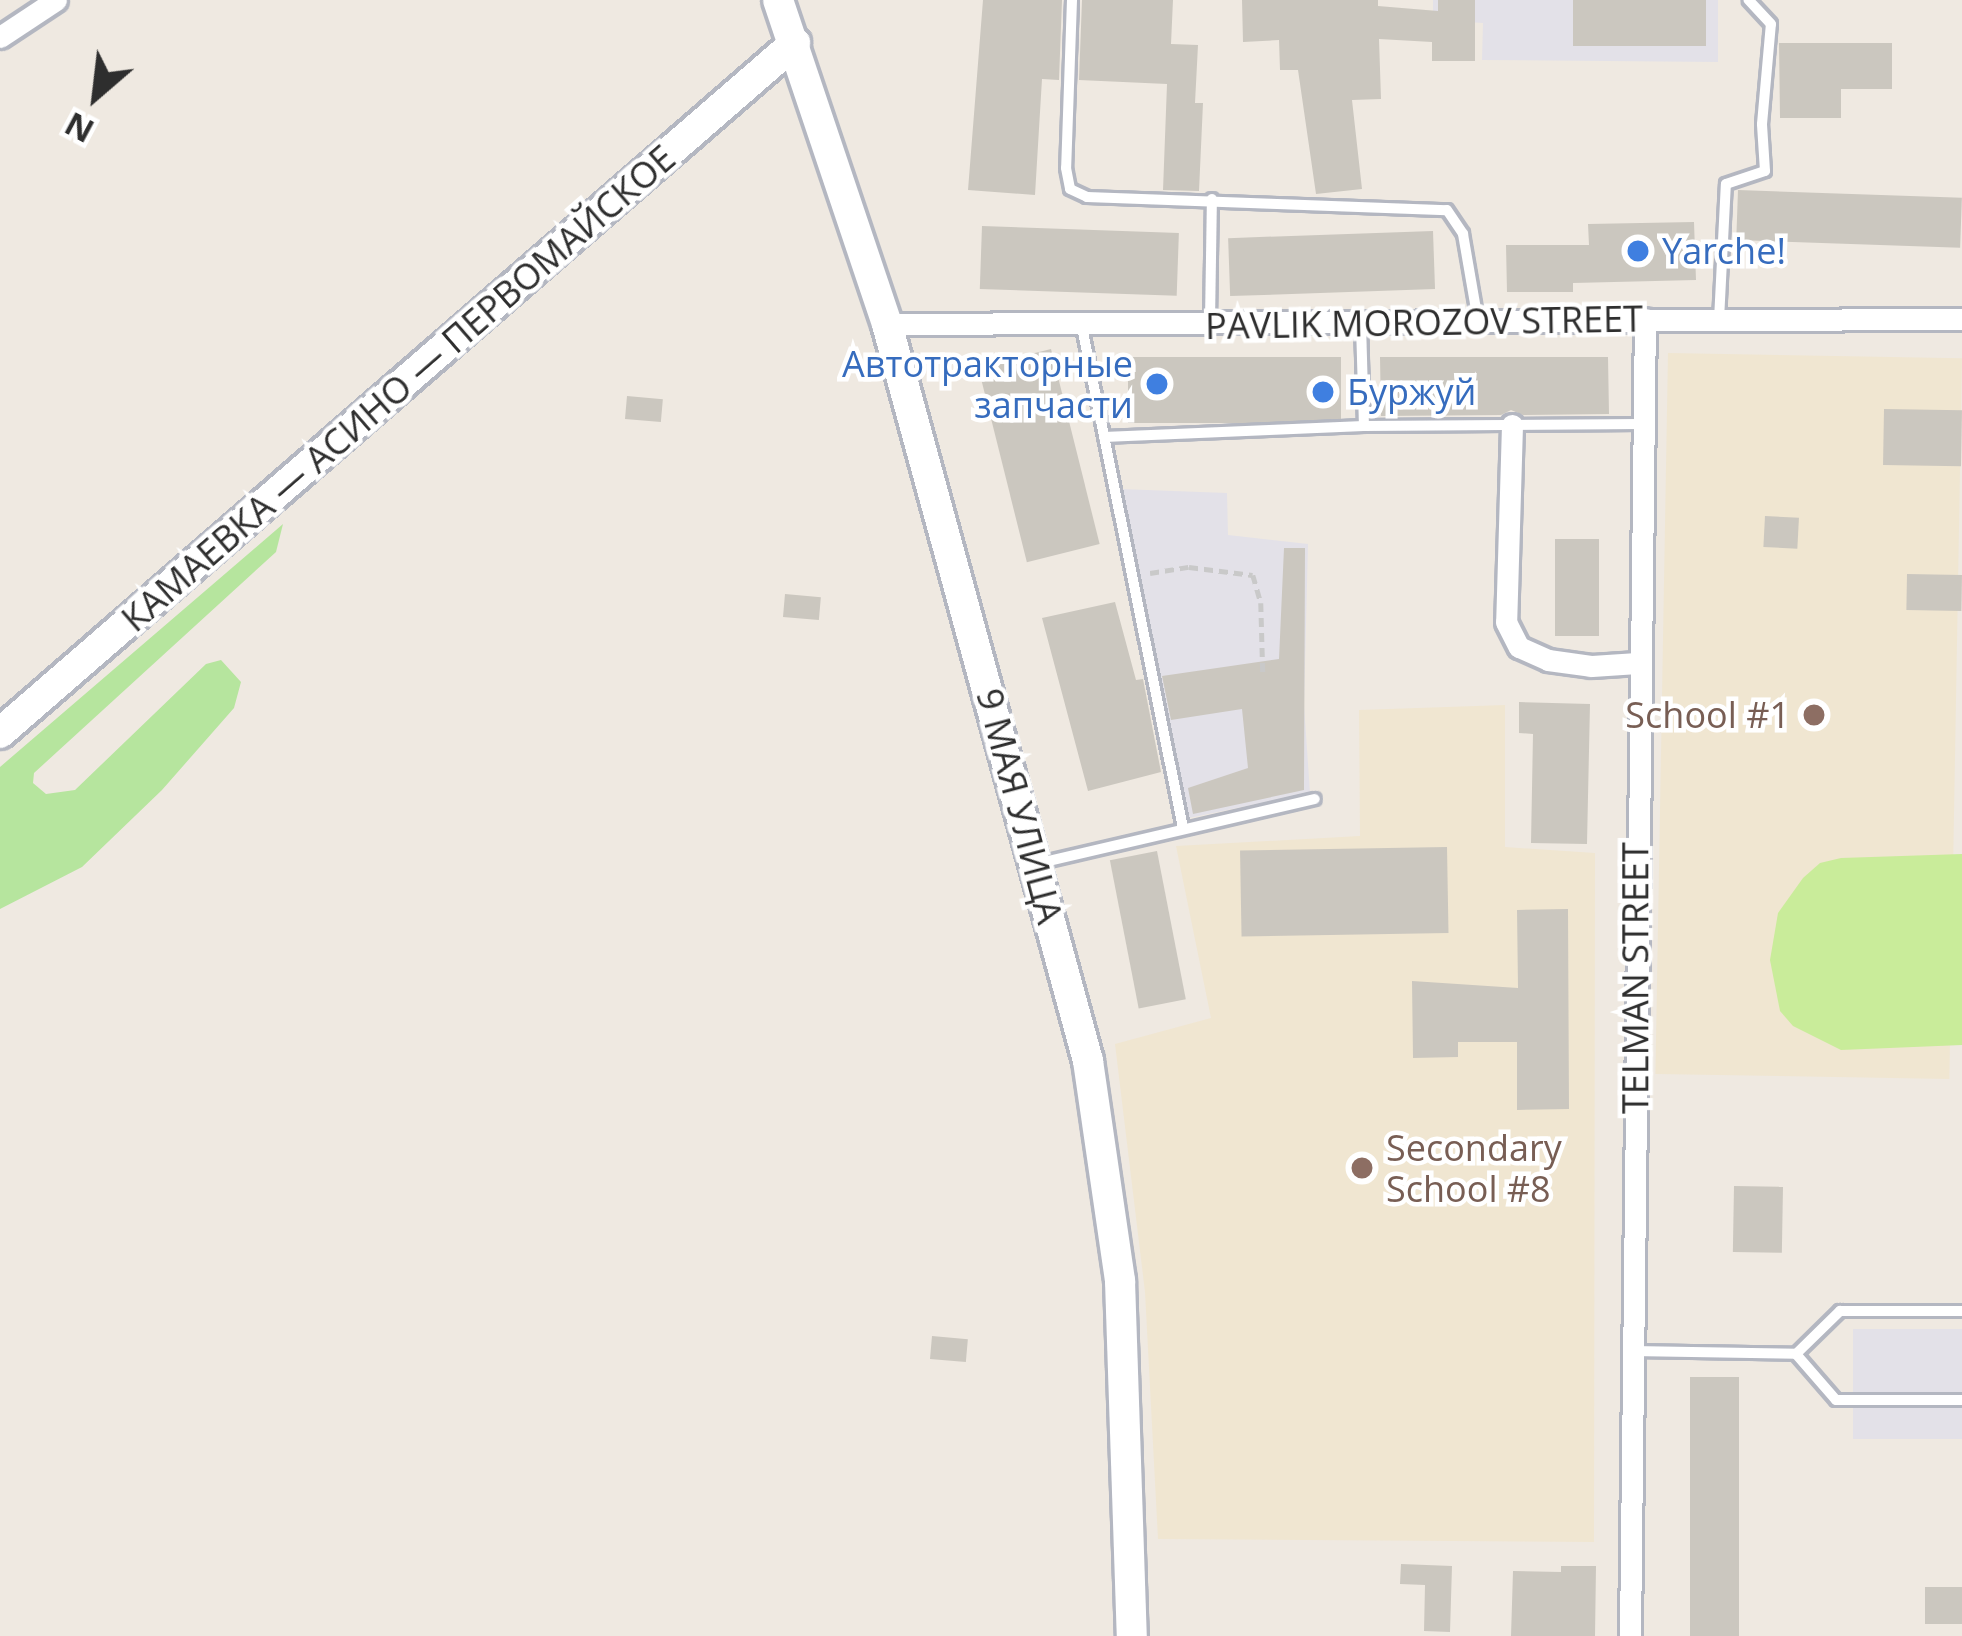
<!DOCTYPE html>
<html>
<head>
<meta charset="utf-8">
<style>
	body { margin:0 }
	#map { position:relative; width:1962px; height:1636px; overflow:hidden; background:#efe9e1; font-family:"Open Sans",sans-serif }
	div>[style] { position:absolute }
	.industrial>* { inset:0; background:#e3e1e8; transform-origin:0 0 }
	.education>* { inset:0; background:#f0e6d1; transform-origin:0 0 }
	.green>* { inset:0; background:#b6e59e }
	.pitch>* { inset:0; background:#c9ec9a }
	.building>* { inset:0; background:#cbc7bf; transform-origin:0 0 }
	.path>* { height:4.5px; margin-top:-2.25px; transform-origin:0; background:repeating-linear-gradient(90deg,#c9c9c9 0 9px,transparent 0 15px) }
	.roads { filter:drop-shadow(3px 0 #b4b7c1) drop-shadow(-3px 0 #b4b7c1) drop-shadow(0 3px #b4b7c1) drop-shadow(0 -3px #b4b7c1) }
	.lane>* { height:10px; margin:-5px; padding:0 5px; transform-origin:5px; border-radius:5px; background:#fff }
	.street>* { height:21px; margin:-10.5px; padding:0 10.5px; transform-origin:10.5px; border-radius:10.5px; background:#fff }
	.secondary>* { height:30px; margin:-15px; padding:0 15px; transform-origin:15px; border-radius:15px; background:#fff }
	.dots>* { width:33px; height:33px; translate:-50% -50%; box-sizing:border-box; border:6px solid #fff; border-radius:50% }
	span { translate:-50% -50%; white-space:nowrap; text-align:center; line-height:1.15; -webkit-text-stroke:9px #fff; paint-order:stroke }
	.shop-label { font-size:36px; color:#366cbe }
	.left { translate:0 -50%; text-align:left }
	.right { translate:-100% -50%; text-align:right }
	.street-label { font-size:36px; color:#2e2e2e }
	.education-label { font-size:36px; color:#785e54 }
	.north { position:absolute; left:36px; top:36px; width:120px; height:120px; -webkit-text-stroke:9px #fff; paint-order:stroke; rotate:208deg; font-size:33px; font-weight:700; line-height:48px; text-align:center; color:#2e2e2e }
	.north::after { content:''; display:block; margin:auto; width:42px; height:54px; background:#2e2e2e; clip-path:polygon(50% 0,100% 100%,50% 72%,0 100%) }
</style>
</head>
<body>
<div id="map">
	<div class="industrial">
		<i style="clip-path:polygon(1433px 0,1718px 0,1718px 62px,1482px 60px,1483px 23px,1433px 20px)"></i>
		<i style="clip-path:polygon(1120px 489px,1227px 493px,1228px 535px,1308px 544px,1304px 705px,1310px 793px,1189px 818px)"></i>
		<i style="left:1853px;top:1329px;width:109px;height:110px"></i>
	</div>
	<div class="education">
		<i style="left:1668px;top:353px;width:294px;height:721px;rotate:1deg"></i>
		<i style="clip-path:polygon(1505px 705px,1505px 847px,1595px 853px,1594px 1542px,1158px 1539px,1145px 1292px,1115px 1044px,1211px 1018px,1176px 846px,1360px 836px,1359px 710px)"></i>
	</div>
	<div class="green">
		<i style="clip-path:polygon(283px 524px,276px 552px,34px 773px,33px 783px,46px 794px,75px 790px,206px 664px,221px 660px,241px 682px,234px 708px,162px 790px,82px 867px,0 909px,0 767px)"></i>
	</div>
	<div class="pitch">
		<i style="clip-path:polygon(1962px 854px,1962px 1045px,1841px 1050px,1793px 1026px,1780px 1011px,1770px 960px,1778px 913px,1803px 878px,1820px 863px,1841px 858px)"></i>
	</div>
	<div class="building">
		<i style="clip-path:polygon(983px 0,1062px 0,1059px 80px,1042px 79px,1035px 195px,968px 190px)"></i>
		<i style="clip-path:polygon(1082px 0,1173px 0,1171px 44px,1198px 45px,1195px 103px,1203px 103px,1199px 191px,1163px 190px,1167px 84px,1079px 80px)"></i>
		<i style="clip-path:polygon(1242px 0,1378px 0,1378px 6px,1438px 11px,1438px 0,1475px 0,1475px 61px,1432px 61px,1432px 42px,1379px 39px,1381px 99px,1352px 100px,1362px 189px,1316px 194px,1298px 70px,1280px 70px,1279px 40px,1243px 42px)"></i>
		<i style="left:1573px;top:0;width:133px;height:46px"></i>
		<i style="clip-path:polygon(1779px 43px,1892px 43px,1892px 89px,1841px 89px,1841px 118px,1780px 118px)"></i>
		<i style="left:1738px;top:190px;width:224px;height:50px;rotate:2deg"></i>
		<i style="clip-path:polygon(1694px 222px,1696px 280px,1573px 283px,1573px 292px,1507px 292px,1506px 245px,1589px 245px,1588px 224px)"></i>
		<i style="left:982px;top:226px;width:197px;height:63px;rotate:2deg"></i>
		<i style="left:1433px;top:231px;width:58px;height:205px;rotate:88deg"></i>
		<i style="left:1051px;top:349px;width:201px;height:75px;rotate:76deg"></i>
		<i style="left:1128px;top:357px;width:213px;height:66px"></i>
		<i style="clip-path:polygon(1380px 357px,1608px 357px,1609px 414px,1523px 415px,1511px 410px,1501px 415px,1381px 416px)"></i>
		<i style="left:627px;top:396px;width:36px;height:23px;rotate:5deg"></i>
		<i style="left:1884px;top:409px;width:78px;height:56px;rotate:1deg"></i>
		<i style="left:1765px;top:516px;width:34px;height:31px;rotate:3deg"></i>
		<i style="left:1555px;top:539px;width:44px;height:97px"></i>
		<i style="clip-path:polygon(1284px 548px,1305px 548px,1304px 790px,1193px 814px,1188px 788px,1248px 768px,1242px 709px,1171px 720px,1162px 676px,1279px 659px)"></i>
		<i style="left:1907px;top:574px;width:55px;height:36px;rotate:1deg"></i>
		<i style="left:785px;top:594px;width:36px;height:23px;rotate:5deg"></i>
		<i style="clip-path:polygon(1115px 602px,1136px 680px,1143px 679px,1161px 772px,1088px 791px,1042px 618px)"></i>
		<i style="clip-path:polygon(1519px 702px,1590px 704px,1587px 844px,1531px 843px,1533px 734px,1519px 733px)"></i>
		<i style="left:1447px;top:847px;width:86px;height:207px;rotate:89deg"></i>
		<i style="left:1157px;top:851px;width:151px;height:48px;rotate:79deg"></i>
		<i style="clip-path:polygon(1568px 909px,1569px 1109px,1517px 1110px,1517px 1042px,1458px 1042px,1458px 1057px,1413px 1058px,1412px 981px,1518px 988px,1517px 910px)"></i>
		<i style="left:1734px;top:1186px;width:49px;height:66px;rotate:1deg"></i>
		<i style="left:932px;top:1336px;width:36px;height:23px;rotate:5deg"></i>
		<i style="left:1690px;top:1377px;width:49px;height:259px"></i>
		<i style="clip-path:polygon(1401px 1564px,1452px 1566px,1450px 1632px,1424px 1631px,1425px 1585px,1400px 1584px)"></i>
		<i style="clip-path:polygon(1561px 1566px,1596px 1566px,1595px 1636px,1511px 1636px,1513px 1571px,1561px 1572px)"></i>
		<i style="left:1925px;top:1587px;width:37px;height:37px"></i>
	</div>
	<div class="path">
		<i style="left:1150px;top:573px;width:39px;rotate:-9deg"></i>
		<i style="left:1189px;top:567px;width:64px;rotate:7.1deg"></i>
		<i style="left:1253px;top:575px;width:29px;rotate:74deg"></i>
		<i style="left:1261px;top:603px;width:71px;rotate:88.4deg"></i>
	</div>
	<div class="roads">
		<div class="lane">
			<i style="left:1072px;top:0;width:168px;rotate:92deg"></i>
			<i style="left:1066px;top:168px;width:21px;rotate:79deg"></i>
			<i style="left:1070px;top:189px;width:19px;rotate:25deg"></i>
			<i style="left:1087px;top:197px;width:360px;rotate:2.1deg"></i>
			<i style="left:1447px;top:210px;width:29px;rotate:56deg"></i>
			<i style="left:1463px;top:234px;width:88px;rotate:80.2deg"></i>
			<i style="left:1719px;top:320px;width:136px;rotate:-87.1deg"></i>
			<i style="left:1726px;top:184px;width:41px;rotate:-18.4deg"></i>
			<i style="left:1765px;top:171px;width:47px;rotate:-93.7deg"></i>
			<i style="left:1762px;top:124px;width:100px;rotate:-84.9deg"></i>
			<i style="left:1771px;top:24px;width:33px;rotate:-133deg"></i>
			<i style="left:1210px;top:321px;width:122px;rotate:-89.1deg"></i>
			<i style="left:1361px;top:325px;width:101px;rotate:88.3deg"></i>
			<i style="left:1082px;top:327px;width:511px;rotate:78.6deg"></i>
			<i style="left:1104px;top:437px;width:260px;rotate:-2.4deg"></i>
			<i style="left:1364px;top:426px;width:276px;rotate:-0.4deg"></i>
			<i style="left:1040px;top:863px;width:282px;rotate:-13.1deg"></i>
			<i style="left:1632px;top:1351px;width:164px;rotate:1deg"></i>
			<i style="left:1796px;top:1354px;width:62px;rotate:-44.3deg"></i>
			<i style="left:1840px;top:1311px;width:122px"></i>
			<i style="left:1796px;top:1354px;width:61px;rotate:49deg"></i>
			<i style="left:1836px;top:1400px;width:126px"></i>
		</div>
		<div class="street">
			<i style="left:0;top:37px;width:67px;rotate:-33.5deg"></i>
			<i style="left:887px;top:324px;width:1075px;rotate:-0.27deg"></i>
			<i style="left:1512px;top:425px;width:197px;rotate:91.7deg"></i>
			<i style="left:1506px;top:622px;width:28px;rotate:63deg"></i>
			<i style="left:1519px;top:647px;width:32px;rotate:24deg"></i>
			<i style="left:1548px;top:660px;width:43px;rotate:7.9deg"></i>
			<i style="left:1591px;top:666px;width:47px;rotate:-3.7deg"></i>
			<i style="left:1630px;top:1636px;width:1317px;rotate:-89.35deg"></i>
		</div>
		<div class="secondary">
			<i style="left:778px;top:0;width:342px;rotate:71.4deg"></i>
			<i style="left:887px;top:324px;width:764px;rotate:74.74deg"></i>
			<i style="left:1088px;top:1061px;width:222px;rotate:81.7deg"></i>
			<i style="left:1120px;top:1281px;width:355px;rotate:88.1deg"></i>
			<i style="left:0;top:733px;width:1053px;rotate:-40.96deg"></i>
		</div>
	</div>
	<div class="dots">
		<i style="left:1638px;top:251px;background:#3f7fe0"></i>
		<i style="left:1157px;top:384px;background:#3f7fe0"></i>
		<i style="left:1323px;top:392px;background:#3f7fe0"></i>
		<i style="left:1814px;top:715px;background:#8d6e63"></i>
		<i style="left:1362px;top:1168px;background:#8d6e63"></i>
	</div>
	<div class="shop-label">
		<span class="left" style="left:1662px;top:251px">Yarche!</span>
		<span class="right" style="left:1133px;top:384px">Автотракторные<br>запчасти</span>
		<span class="left" style="left:1347px;top:392px">Буржуй</span>
	</div>
	<div class="street-label">
		<span style="left:1424px;top:322px;rotate:-1deg">PAVLIK MOROZOV STREET</span>
		<span style="left:398px;top:388px;rotate:-41deg">КАМАЕВКА — АСИНО — ПЕРВОМАЙСКОЕ</span>
		<span style="left:1020px;top:806px;rotate:75deg">9 МАЯ УЛИЦА</span>
		<span style="left:1635px;top:978px;rotate:-90deg">TELMAN STREET</span>
	</div>
	<div class="education-label">
		<span class="right" style="left:1790px;top:715px">School #1</span>
		<span class="left" style="left:1386px;top:1168px">Secondary<br>School #8</span>
	</div>
	<div class="north">N</div>
</div>
</body>
</html>
